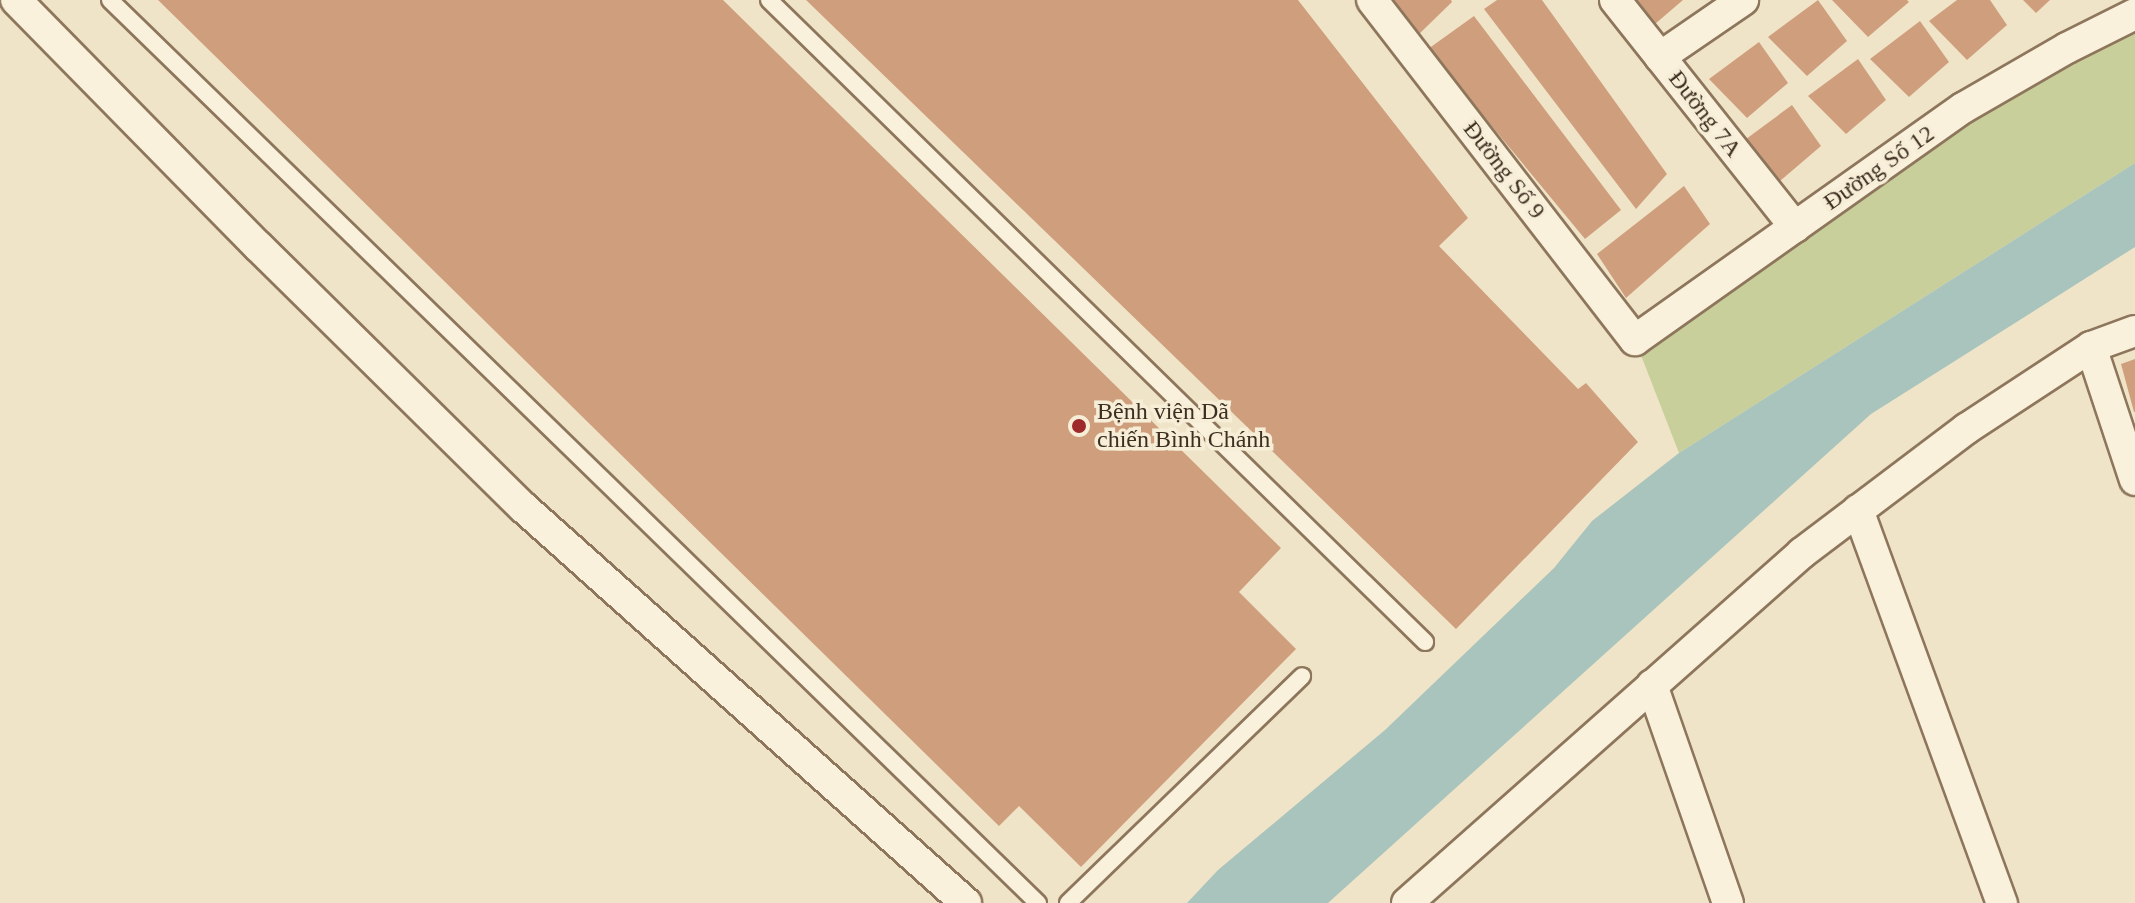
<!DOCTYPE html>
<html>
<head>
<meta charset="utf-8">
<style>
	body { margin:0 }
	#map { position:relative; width:2135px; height:903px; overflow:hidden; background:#f0e4c8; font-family:"Times New Roman",serif }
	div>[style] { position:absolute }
	.green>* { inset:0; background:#c9cf9b }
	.water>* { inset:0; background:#a9c4bc }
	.building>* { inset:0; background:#cf9f7d }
	.roads { filter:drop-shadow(2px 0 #8d765c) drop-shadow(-2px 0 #8d765c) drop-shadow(0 2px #8d765c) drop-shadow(0 -2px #8d765c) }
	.service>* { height:16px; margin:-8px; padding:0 8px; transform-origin:8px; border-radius:8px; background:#faf1dc }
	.minor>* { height:30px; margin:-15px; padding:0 15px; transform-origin:15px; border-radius:15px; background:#faf1dc }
	.dots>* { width:22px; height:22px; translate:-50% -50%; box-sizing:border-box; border:4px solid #f7eed8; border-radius:50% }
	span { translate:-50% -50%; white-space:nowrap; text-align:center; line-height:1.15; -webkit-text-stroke:7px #f7eed8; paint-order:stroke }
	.street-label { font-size:24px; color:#3d2e20 }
	.poi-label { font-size:24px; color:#3d2e20 }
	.left { translate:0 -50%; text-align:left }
</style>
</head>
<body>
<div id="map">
	<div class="green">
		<i style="clip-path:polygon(2135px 14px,2135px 163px,1679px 453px,1635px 340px,1963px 108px)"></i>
	</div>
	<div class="water">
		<i style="clip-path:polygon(2135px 163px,2135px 247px,1871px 414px,1328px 903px,1187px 903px,1218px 870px,1385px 730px,1554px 568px,1592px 521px,1679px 453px)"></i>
	</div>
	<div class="building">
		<i style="clip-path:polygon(158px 0,723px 0,1281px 548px,1239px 592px,1296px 649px,1081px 867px,1019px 806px,999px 826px)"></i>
		<i style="clip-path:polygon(806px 0,1298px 0,1468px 218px,1439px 246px,1578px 389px,1586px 383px,1638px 442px,1456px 629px)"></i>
		<i style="clip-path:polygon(1387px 0,1451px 0,1452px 2px,1416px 37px)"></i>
		<i style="clip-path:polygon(1497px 0,1542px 0,1667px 174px,1636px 209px,1484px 9px)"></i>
		<i style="clip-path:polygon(1632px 0,1683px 0,1655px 24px)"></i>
		<i style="clip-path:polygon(1818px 0,1847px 41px,1807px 76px,1768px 37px)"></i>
		<i style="clip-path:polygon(1832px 0,1907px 0,1909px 2px,1868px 37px)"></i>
		<i style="clip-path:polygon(1957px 0,1990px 0,2007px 25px,1967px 60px,1929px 21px)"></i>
		<i style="clip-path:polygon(2023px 0,2050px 0,2036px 13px)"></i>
		<i style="clip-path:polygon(1474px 16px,1621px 210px,1585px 239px,1428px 49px)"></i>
		<i style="clip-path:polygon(1920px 21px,1949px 62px,1909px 97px,1870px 59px)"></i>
		<i style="clip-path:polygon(1759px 42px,1788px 83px,1747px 118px,1709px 79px)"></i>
		<i style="clip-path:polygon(1858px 59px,1886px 100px,1846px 134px,1808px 96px)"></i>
		<i style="clip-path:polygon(1792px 105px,1821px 146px,1780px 181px,1742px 142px)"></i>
		<i style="clip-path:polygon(1684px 186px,1710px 224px,1626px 298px,1597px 254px)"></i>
		<i style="clip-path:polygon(2135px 359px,2135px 412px,2134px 412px,2121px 364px)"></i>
	</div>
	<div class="roads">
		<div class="service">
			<i style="left:110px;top:0;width:1295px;rotate:44.22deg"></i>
			<i style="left:769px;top:0;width:918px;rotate:44.38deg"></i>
			<i style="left:1068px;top:903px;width:326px;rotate:-44.1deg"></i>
		</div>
		<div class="minor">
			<i style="left:16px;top:0;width:346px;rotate:45.5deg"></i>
			<i style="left:259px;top:247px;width:372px;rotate:44.6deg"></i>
			<i style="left:524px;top:508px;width:593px;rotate:41.79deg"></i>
			<i style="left:1372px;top:0;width:430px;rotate:52.3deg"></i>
			<i style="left:1635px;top:340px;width:402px;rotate:-35.3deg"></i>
			<i style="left:1963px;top:108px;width:120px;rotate:-30deg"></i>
			<i style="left:2067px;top:48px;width:76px;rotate:-26.6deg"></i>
			<i style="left:1615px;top:0;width:290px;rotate:51.6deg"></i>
			<i style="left:1660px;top:57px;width:101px;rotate:-34.5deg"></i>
			<i style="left:2091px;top:347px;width:140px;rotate:71.7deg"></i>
			<i style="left:1858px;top:510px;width:419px;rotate:69.9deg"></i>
			<i style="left:1652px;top:685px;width:231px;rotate:70.8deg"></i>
			<i style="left:1407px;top:903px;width:528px;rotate:-41.54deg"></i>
			<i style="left:1802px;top:553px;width:206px;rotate:-37.1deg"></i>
			<i style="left:1966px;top:429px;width:149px;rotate:-33.3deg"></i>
			<i style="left:2091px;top:347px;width:47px;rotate:-20deg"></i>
		</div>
	</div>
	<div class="dots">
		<i style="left:1079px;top:426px;background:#9e2a2b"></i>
	</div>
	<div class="street-label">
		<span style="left:1705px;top:114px;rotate:52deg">Đường 7A</span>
		<span style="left:1879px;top:168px;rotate:-35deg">Đường Số 12</span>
		<span style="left:1504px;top:170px;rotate:52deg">Đường Số 9</span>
	</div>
	<div class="poi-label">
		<span class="left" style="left:1097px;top:426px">Bệnh viện Dã<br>chiến Bình Chánh</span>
	</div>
</div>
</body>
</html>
